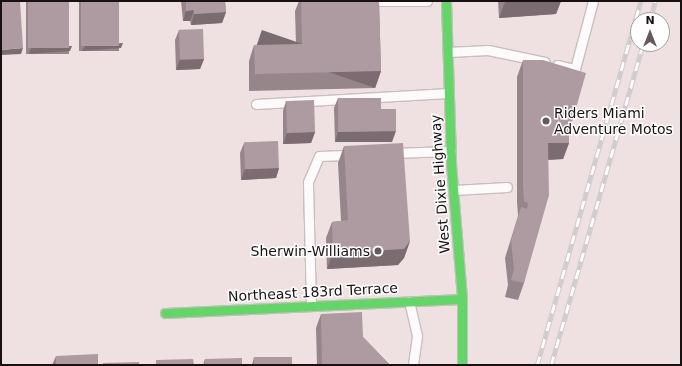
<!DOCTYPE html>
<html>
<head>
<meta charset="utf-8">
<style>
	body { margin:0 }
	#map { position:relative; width:682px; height:366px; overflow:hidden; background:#efe1e2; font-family:"DejaVu Sans",sans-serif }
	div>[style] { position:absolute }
	.roads { filter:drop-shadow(1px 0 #c9bebf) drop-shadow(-1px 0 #c9bebf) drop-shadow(0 1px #c9bebf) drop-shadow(0 -1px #c9bebf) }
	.lane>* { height:9px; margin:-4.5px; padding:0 4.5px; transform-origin:4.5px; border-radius:4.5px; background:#fdfafb }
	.fast>* { height:9px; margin:-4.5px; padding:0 4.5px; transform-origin:4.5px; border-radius:4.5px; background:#63d668 }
	.rail>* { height:4.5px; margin-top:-2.25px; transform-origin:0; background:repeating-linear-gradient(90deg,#fff 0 9px,#d0cbcc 0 18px); box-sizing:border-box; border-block:1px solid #d0cbcc }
	.wall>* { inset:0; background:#96858b; transform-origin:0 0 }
	.shaded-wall>* { inset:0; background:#7a6c71; transform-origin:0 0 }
	.building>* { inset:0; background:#ae9ba2; transform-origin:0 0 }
	.dots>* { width:11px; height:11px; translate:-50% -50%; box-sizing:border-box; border:2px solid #fff; border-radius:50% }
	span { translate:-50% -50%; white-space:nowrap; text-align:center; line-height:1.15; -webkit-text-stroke:3px #fff; paint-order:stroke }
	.poi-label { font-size:14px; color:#191012 }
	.left { translate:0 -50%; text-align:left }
	.right { translate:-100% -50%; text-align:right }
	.street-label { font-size:14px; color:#191012 }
	.frame { position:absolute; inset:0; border:2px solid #191012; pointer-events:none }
	.north { position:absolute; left:630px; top:12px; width:40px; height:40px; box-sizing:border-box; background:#fff; border:1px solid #a39fa0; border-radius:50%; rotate:0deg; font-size:11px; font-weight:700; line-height:16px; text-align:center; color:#191012 }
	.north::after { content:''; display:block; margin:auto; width:14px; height:18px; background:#64595b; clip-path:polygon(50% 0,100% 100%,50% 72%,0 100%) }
</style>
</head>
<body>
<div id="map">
	<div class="roads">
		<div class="lane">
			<i style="left:367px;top:1px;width:60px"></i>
			<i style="left:448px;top:52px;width:40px;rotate:-2.9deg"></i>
			<i style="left:488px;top:50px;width:58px;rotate:11.9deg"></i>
			<i style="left:557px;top:65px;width:18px;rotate:13deg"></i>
			<i style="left:575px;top:69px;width:70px;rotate:-75.2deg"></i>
			<i style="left:256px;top:104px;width:193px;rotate:-3.3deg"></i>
			<i style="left:392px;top:153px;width:59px;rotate:-1.9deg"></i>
			<i style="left:454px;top:190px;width:53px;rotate:-3.2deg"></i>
			<i style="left:409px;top:301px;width:36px;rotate:77deg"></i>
			<i style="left:417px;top:336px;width:29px;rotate:98deg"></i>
			<i style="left:311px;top:306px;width:124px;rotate:-91.4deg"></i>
			<i style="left:308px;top:182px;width:28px;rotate:-67deg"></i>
			<i style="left:319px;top:156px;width:33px;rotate:-2deg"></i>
		</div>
		<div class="fast">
			<i style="left:446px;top:1px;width:163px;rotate:88.2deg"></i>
			<i style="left:451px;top:164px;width:135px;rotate:85.3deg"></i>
			<i style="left:462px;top:299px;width:66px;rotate:90deg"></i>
			<i style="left:165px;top:313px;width:297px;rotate:-2.7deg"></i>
		</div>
	</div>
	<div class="rail">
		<i style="left:650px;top:20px;width:20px;rotate:-75deg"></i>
		<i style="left:537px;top:365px;width:379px;rotate:-74.1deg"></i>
		<i style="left:551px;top:365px;width:334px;rotate:-74deg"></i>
	</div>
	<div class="wall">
		<i style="left:26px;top:1px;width:43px;height:53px"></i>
		<i style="left:79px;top:1px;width:40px;height:50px"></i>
		<i style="clip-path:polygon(181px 1px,225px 1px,226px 12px,222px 23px,191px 25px,190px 21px,183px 21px)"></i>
		<i style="clip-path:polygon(299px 1px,379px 1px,381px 71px,375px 88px,249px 91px,249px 61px,254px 45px,296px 44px,295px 11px)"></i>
		<i style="clip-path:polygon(498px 1px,561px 1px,556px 14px,499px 18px)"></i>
		<i style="clip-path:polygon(179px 30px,204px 59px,200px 69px,176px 70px,175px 40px)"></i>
		<i style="clip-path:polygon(523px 60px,569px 133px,569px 143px,563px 159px,548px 160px,524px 283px,518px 300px,505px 297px,508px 285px,505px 258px,518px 216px,517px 202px,517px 77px)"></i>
		<i style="clip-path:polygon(338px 98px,381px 109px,392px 142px,335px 142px,334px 108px)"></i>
		<i style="clip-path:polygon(286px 101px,315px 132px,311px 143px,283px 144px,283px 111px)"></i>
		<i style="clip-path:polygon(244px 143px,279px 168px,276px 178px,241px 180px,240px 153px)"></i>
		<i style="clip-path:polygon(344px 146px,410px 241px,404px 258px,398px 265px,327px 269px,326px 238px,332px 222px,341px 221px,338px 163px)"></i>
		<i style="clip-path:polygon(321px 314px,363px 337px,390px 365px,317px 365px,316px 328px)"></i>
		<i style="clip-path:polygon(56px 356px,98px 365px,52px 365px)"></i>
		<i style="clip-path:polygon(254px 357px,292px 365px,252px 365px)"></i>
		<i style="clip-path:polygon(205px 359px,242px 365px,203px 365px)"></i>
	</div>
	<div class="shaded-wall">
		<i style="clip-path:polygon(515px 1px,561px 1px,556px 14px,499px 18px,505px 2px)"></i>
		<i style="clip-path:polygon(194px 10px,190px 21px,183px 21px,186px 11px)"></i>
		<i style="clip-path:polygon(226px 12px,222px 23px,191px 25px,194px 14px)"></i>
		<i style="clip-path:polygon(123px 43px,121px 48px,82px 51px,85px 46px)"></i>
		<i style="clip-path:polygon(72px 46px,70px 51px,29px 54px,31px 48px)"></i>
		<i style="clip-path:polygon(23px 48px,21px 54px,1px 55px,1px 50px)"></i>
		<i style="clip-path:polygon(180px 59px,204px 59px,200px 69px,176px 70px)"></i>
		<i style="left:381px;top:71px;width:18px;height:126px;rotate:109deg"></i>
		<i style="clip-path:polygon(396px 131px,392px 142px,335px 142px,338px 132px)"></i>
		<i style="clip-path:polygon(315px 132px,311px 143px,283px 144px,287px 133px)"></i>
		<i style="clip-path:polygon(548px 143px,569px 143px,563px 159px,542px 160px)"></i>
		<i style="clip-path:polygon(279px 168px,276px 178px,241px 180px,245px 169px)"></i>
		<i style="clip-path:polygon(410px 241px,404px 258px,398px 265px,327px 269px,333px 253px)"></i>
	</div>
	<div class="building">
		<i style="clip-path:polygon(1px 1px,20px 1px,23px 48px,1px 50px)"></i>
		<i style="left:28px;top:1px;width:41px;height:47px"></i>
		<i style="left:81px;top:1px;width:38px;height:45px"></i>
		<i style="clip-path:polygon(186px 1px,225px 1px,226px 12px,194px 14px,194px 10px,186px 11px)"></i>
		<i style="clip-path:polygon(301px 1px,379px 1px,381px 71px,255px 74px,254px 45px,302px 44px)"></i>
		<i style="left:203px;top:29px;width:30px;height:24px;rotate:88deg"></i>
		<i style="clip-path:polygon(523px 60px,543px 60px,586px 73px,569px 133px,569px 143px,548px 143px,549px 195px,524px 283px,511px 280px,514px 269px,511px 241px,521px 207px,527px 209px,528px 203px,524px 201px,523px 185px)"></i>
		<i style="clip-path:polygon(338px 98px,381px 98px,381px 109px,396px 109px,396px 131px,338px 132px)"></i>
		<i style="left:314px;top:100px;width:32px;height:28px;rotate:88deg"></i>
		<i style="left:278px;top:141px;width:27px;height:34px;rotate:88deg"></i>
		<i style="clip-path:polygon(403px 143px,410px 241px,404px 249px,333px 253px,332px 222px,348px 220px,344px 146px)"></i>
		<i style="clip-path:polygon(362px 312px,363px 337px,390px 365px,322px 365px,321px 314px)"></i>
		<i style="clip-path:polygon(98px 354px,98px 365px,56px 365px,56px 356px)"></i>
		<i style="left:254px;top:357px;width:38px;height:8px"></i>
		<i style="clip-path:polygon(242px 358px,242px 365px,205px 365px,205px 359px)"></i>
		<i style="clip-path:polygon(193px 359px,194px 365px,156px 365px,156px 360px)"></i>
		<i style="clip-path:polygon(139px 362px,139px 365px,103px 365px,103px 363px)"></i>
	</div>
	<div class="dots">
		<i style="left:546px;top:121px;background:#64595b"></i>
		<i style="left:378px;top:251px;background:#64595b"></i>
	</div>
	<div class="poi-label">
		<span class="left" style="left:554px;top:121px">Riders Miami<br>Adventure Motos</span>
		<span class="right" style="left:370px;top:251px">Sherwin-Williams</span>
	</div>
	<div class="street-label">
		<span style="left:440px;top:184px;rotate:-94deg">West Dixie Highway</span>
		<span style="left:313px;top:292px;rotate:-3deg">Northeast 183rd Terrace</span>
	</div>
	<div class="frame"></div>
	<div class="north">N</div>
</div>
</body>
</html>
